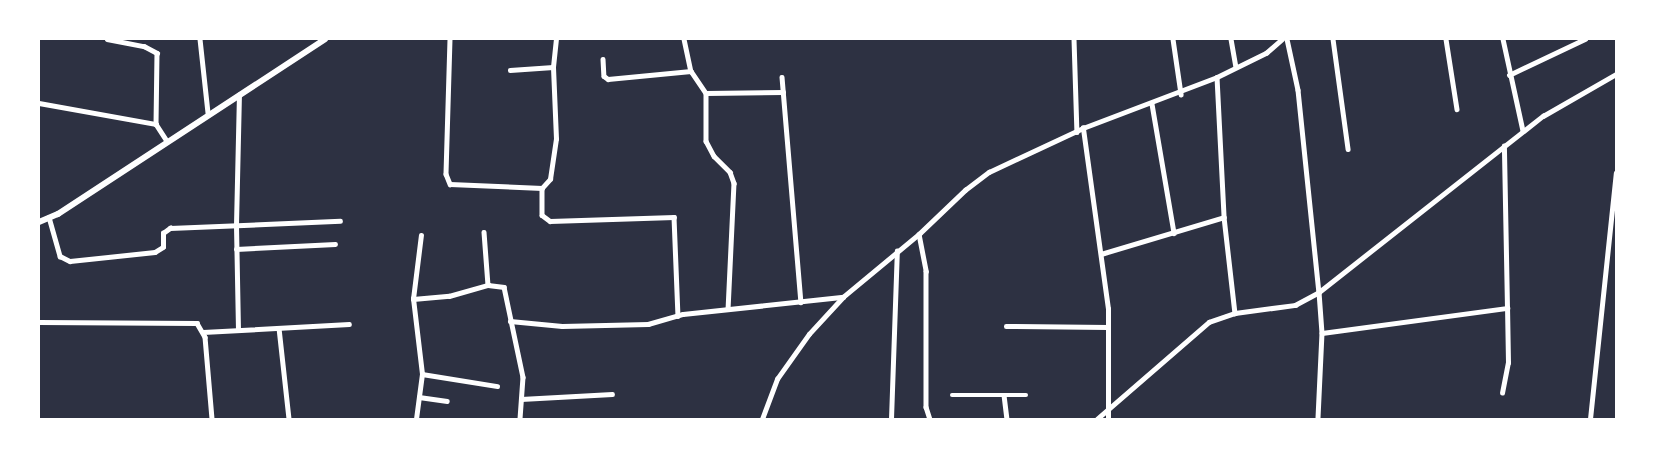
<!DOCTYPE html>
<html>
<head>
<meta charset="utf-8">
<style>
	body { margin:0 }
	#map { position:relative; width:1655px; height:458px; overflow:hidden; background:#2d3142; font-family:Overpass,sans-serif }
	div>[style] { position:absolute }
	.minor>* { height:4.5px; margin:-2.25px; padding:0 2.25px; transform-origin:2.25px; border-radius:2.25px; background:#fff }
	.tertiary>* { height:6px; margin:-3px; padding:0 3px; transform-origin:3px; border-radius:3px; background:#fff }
	span { translate:-50% -50%; white-space:nowrap; text-align:center; line-height:1.15; -webkit-text-stroke:5px #fff; paint-order:stroke }
	.frame { position:absolute; inset:0; border:40px solid #fff; pointer-events:none }
</style>
</head>
<body>
<div id="map">
	<div class="minor">
		<i style="left:107px;top:39px;width:38px;rotate:11deg"></i>
		<i style="left:144px;top:46px;width:15px;rotate:28deg"></i>
		<i style="left:157px;top:53px;width:71px;rotate:90.8deg"></i>
		<i style="left:200px;top:39px;width:74px;rotate:83.8deg"></i>
		<i style="left:450px;top:39px;width:135px;rotate:91.7deg"></i>
		<i style="left:446px;top:174px;width:11px;rotate:68deg"></i>
		<i style="left:450px;top:184px;width:92px;rotate:2.5deg"></i>
		<i style="left:542px;top:188px;width:27px;rotate:90deg"></i>
		<i style="left:542px;top:215px;width:10px;rotate:37deg"></i>
		<i style="left:550px;top:221px;width:124px;rotate:-1.8deg"></i>
		<i style="left:674px;top:217px;width:99px;rotate:87.7deg"></i>
		<i style="left:684px;top:39px;width:33px;rotate:78deg"></i>
		<i style="left:691px;top:71px;width:27px;rotate:56deg"></i>
		<i style="left:706px;top:93px;width:77px;rotate:-0.7deg"></i>
		<i style="left:1074px;top:39px;width:93px;rotate:88.2deg"></i>
		<i style="left:1173px;top:39px;width:56px;rotate:81.7deg"></i>
		<i style="left:1231px;top:39px;width:28px;rotate:80deg"></i>
		<i style="left:1287px;top:39px;width:52px;rotate:77.8deg"></i>
		<i style="left:1298px;top:90px;width:203px;rotate:84.1deg"></i>
		<i style="left:1319px;top:292px;width:41px;rotate:85.8deg"></i>
		<i style="left:1322px;top:333px;width:86px;rotate:92.7deg"></i>
		<i style="left:1333px;top:39px;width:111px;rotate:82.2deg"></i>
		<i style="left:1446px;top:39px;width:71px;rotate:81.1deg"></i>
		<i style="left:1503px;top:39px;width:94px;rotate:77.7deg"></i>
		<i style="left:603px;top:59px;width:17px;rotate:87deg"></i>
		<i style="left:604px;top:76px;width:5px;rotate:37deg"></i>
		<i style="left:608px;top:79px;width:83px;rotate:-5.5deg"></i>
		<i style="left:510px;top:70px;width:43px;rotate:-4deg"></i>
		<i style="left:553px;top:67px;width:28px;rotate:-84deg"></i>
		<i style="left:1509px;top:75px;width:84px;rotate:-25.3deg"></i>
		<i style="left:782px;top:77px;width:226px;rotate:85.2deg"></i>
		<i style="left:1217px;top:77px;width:140px;rotate:87.1deg"></i>
		<i style="left:1224px;top:217px;width:97px;rotate:83.5deg"></i>
		<i style="left:706px;top:93px;width:48px;rotate:90deg"></i>
		<i style="left:706px;top:141px;width:17px;rotate:62deg"></i>
		<i style="left:714px;top:156px;width:23px;rotate:45deg"></i>
		<i style="left:730px;top:172px;width:12px;rotate:70deg"></i>
		<i style="left:734px;top:183px;width:126px;rotate:92.7deg"></i>
		<i style="left:39px;top:103px;width:119px;rotate:10.2deg"></i>
		<i style="left:156px;top:124px;width:20px;rotate:57deg"></i>
		<i style="left:1152px;top:104px;width:131px;rotate:80.3deg"></i>
		<i style="left:542px;top:188px;width:12px;rotate:-48deg"></i>
		<i style="left:550px;top:179px;width:40px;rotate:-81.5deg"></i>
		<i style="left:556px;top:139px;width:72px;rotate:-92.4deg"></i>
		<i style="left:49px;top:217px;width:41px;rotate:74.2deg"></i>
		<i style="left:60px;top:256px;width:11px;rotate:27deg"></i>
		<i style="left:70px;top:261px;width:85px;rotate:-6deg"></i>
		<i style="left:155px;top:252px;width:9px;rotate:-32deg"></i>
		<i style="left:163px;top:247px;width:14px;rotate:-90deg"></i>
		<i style="left:163px;top:233px;width:9px;rotate:-36deg"></i>
		<i style="left:170px;top:228px;width:170px;rotate:-2.4deg"></i>
		<i style="left:484px;top:232px;width:53px;rotate:85.7deg"></i>
		<i style="left:488px;top:285px;width:16px;rotate:7deg"></i>
		<i style="left:504px;top:287px;width:92px;rotate:78.1deg"></i>
		<i style="left:523px;top:377px;width:42px;rotate:94.1deg"></i>
		<i style="left:919px;top:234px;width:38px;rotate:79deg"></i>
		<i style="left:926px;top:271px;width:136px;rotate:90deg"></i>
		<i style="left:926px;top:407px;width:13px;rotate:72deg"></i>
		<i style="left:236px;top:249px;width:99px;rotate:-2.9deg"></i>
		<i style="left:1101px;top:254px;width:128px;rotate:-16.7deg"></i>
		<i style="left:413px;top:299px;width:36px;rotate:-5deg"></i>
		<i style="left:449px;top:296px;width:41px;rotate:-15.8deg"></i>
		<i style="left:510px;top:321px;width:52px;rotate:5.5deg"></i>
		<i style="left:562px;top:326px;width:86px;rotate:-1.3deg"></i>
		<i style="left:648px;top:324px;width:36px;rotate:-16deg"></i>
		<i style="left:683px;top:314px;width:161px;rotate:-6.1deg"></i>
		<i style="left:39px;top:322px;width:158px;rotate:0.4deg"></i>
		<i style="left:197px;top:323px;width:16px;rotate:60deg"></i>
		<i style="left:205px;top:337px;width:82px;rotate:85.1deg"></i>
		<i style="left:1006px;top:326px;width:102px;rotate:0.6deg"></i>
		<i style="left:279px;top:328px;width:92px;rotate:83.7deg"></i>
		<i style="left:238px;top:330px;width:105px;rotate:-91.1deg"></i>
		<i style="left:236px;top:225px;width:130px;rotate:-88.7deg"></i>
		<i style="left:203px;top:332px;width:146px;rotate:-3.1deg"></i>
		<i style="left:1322px;top:333px;width:187px;rotate:-7.7deg"></i>
		<i style="left:1507px;top:308px;width:162px;rotate:-91.1deg"></i>
		<i style="left:422px;top:374px;width:76px;rotate:9.1deg"></i>
		<i style="left:1502px;top:393px;width:31px;rotate:-79deg"></i>
		<i style="left:1508px;top:363px;width:55px;rotate:-91deg"></i>
		<i style="left:952px;top:395px;width:74px"></i>
		<i style="left:1004px;top:395px;width:24px;rotate:83deg"></i>
		<i style="left:419px;top:397px;width:28px;rotate:8deg"></i>
		<i style="left:521px;top:399px;width:91px;rotate:-3.1deg"></i>
		<i style="left:416px;top:419px;width:45px;rotate:-82.4deg"></i>
		<i style="left:422px;top:374px;width:76px;rotate:-96.8deg"></i>
		<i style="left:413px;top:299px;width:64px;rotate:-82.9deg"></i>
		<i style="left:762px;top:419px;width:43px;rotate:-69.4deg"></i>
		<i style="left:777px;top:379px;width:55px;rotate:-54.6deg"></i>
		<i style="left:809px;top:334px;width:50px;rotate:-47.4deg"></i>
		<i style="left:843px;top:297px;width:99px;rotate:-39.7deg"></i>
		<i style="left:919px;top:234px;width:64px;rotate:-43.7deg"></i>
		<i style="left:965px;top:190px;width:30px;rotate:-37deg"></i>
		<i style="left:989px;top:172px;width:104px;rotate:-25.1deg"></i>
		<i style="left:891px;top:419px;width:168px;rotate:-88deg"></i>
		<i style="left:1097px;top:419px;width:148px;rotate:-40.9deg"></i>
		<i style="left:1209px;top:322px;width:28px;rotate:-19deg"></i>
		<i style="left:1235px;top:313px;width:61px;rotate:-7.6deg"></i>
		<i style="left:1295px;top:305px;width:27px;rotate:-28deg"></i>
		<i style="left:1319px;top:292px;width:285px;rotate:-38.2deg"></i>
		<i style="left:1543px;top:116px;width:84px;rotate:-29.9deg"></i>
		<i style="left:1108px;top:419px;width:110px;rotate:-90deg"></i>
		<i style="left:1108px;top:309px;width:183px;rotate:-97.9deg"></i>
		<i style="left:1083px;top:128px;width:143px;rotate:-20.8deg"></i>
		<i style="left:1217px;top:77px;width:55px;rotate:-26.1deg"></i>
		<i style="left:1266px;top:53px;width:21px;rotate:-41deg"></i>
		<i style="left:1590px;top:419px;width:247px;rotate:-84deg"></i>
	</div>
	<div class="tertiary">
		<i style="left:39px;top:222px;width:21px;rotate:-23deg"></i>
		<i style="left:58px;top:214px;width:319px;rotate:-33.2deg"></i>
	</div>
	<div class="frame"></div>
</div>
</body>
</html>
